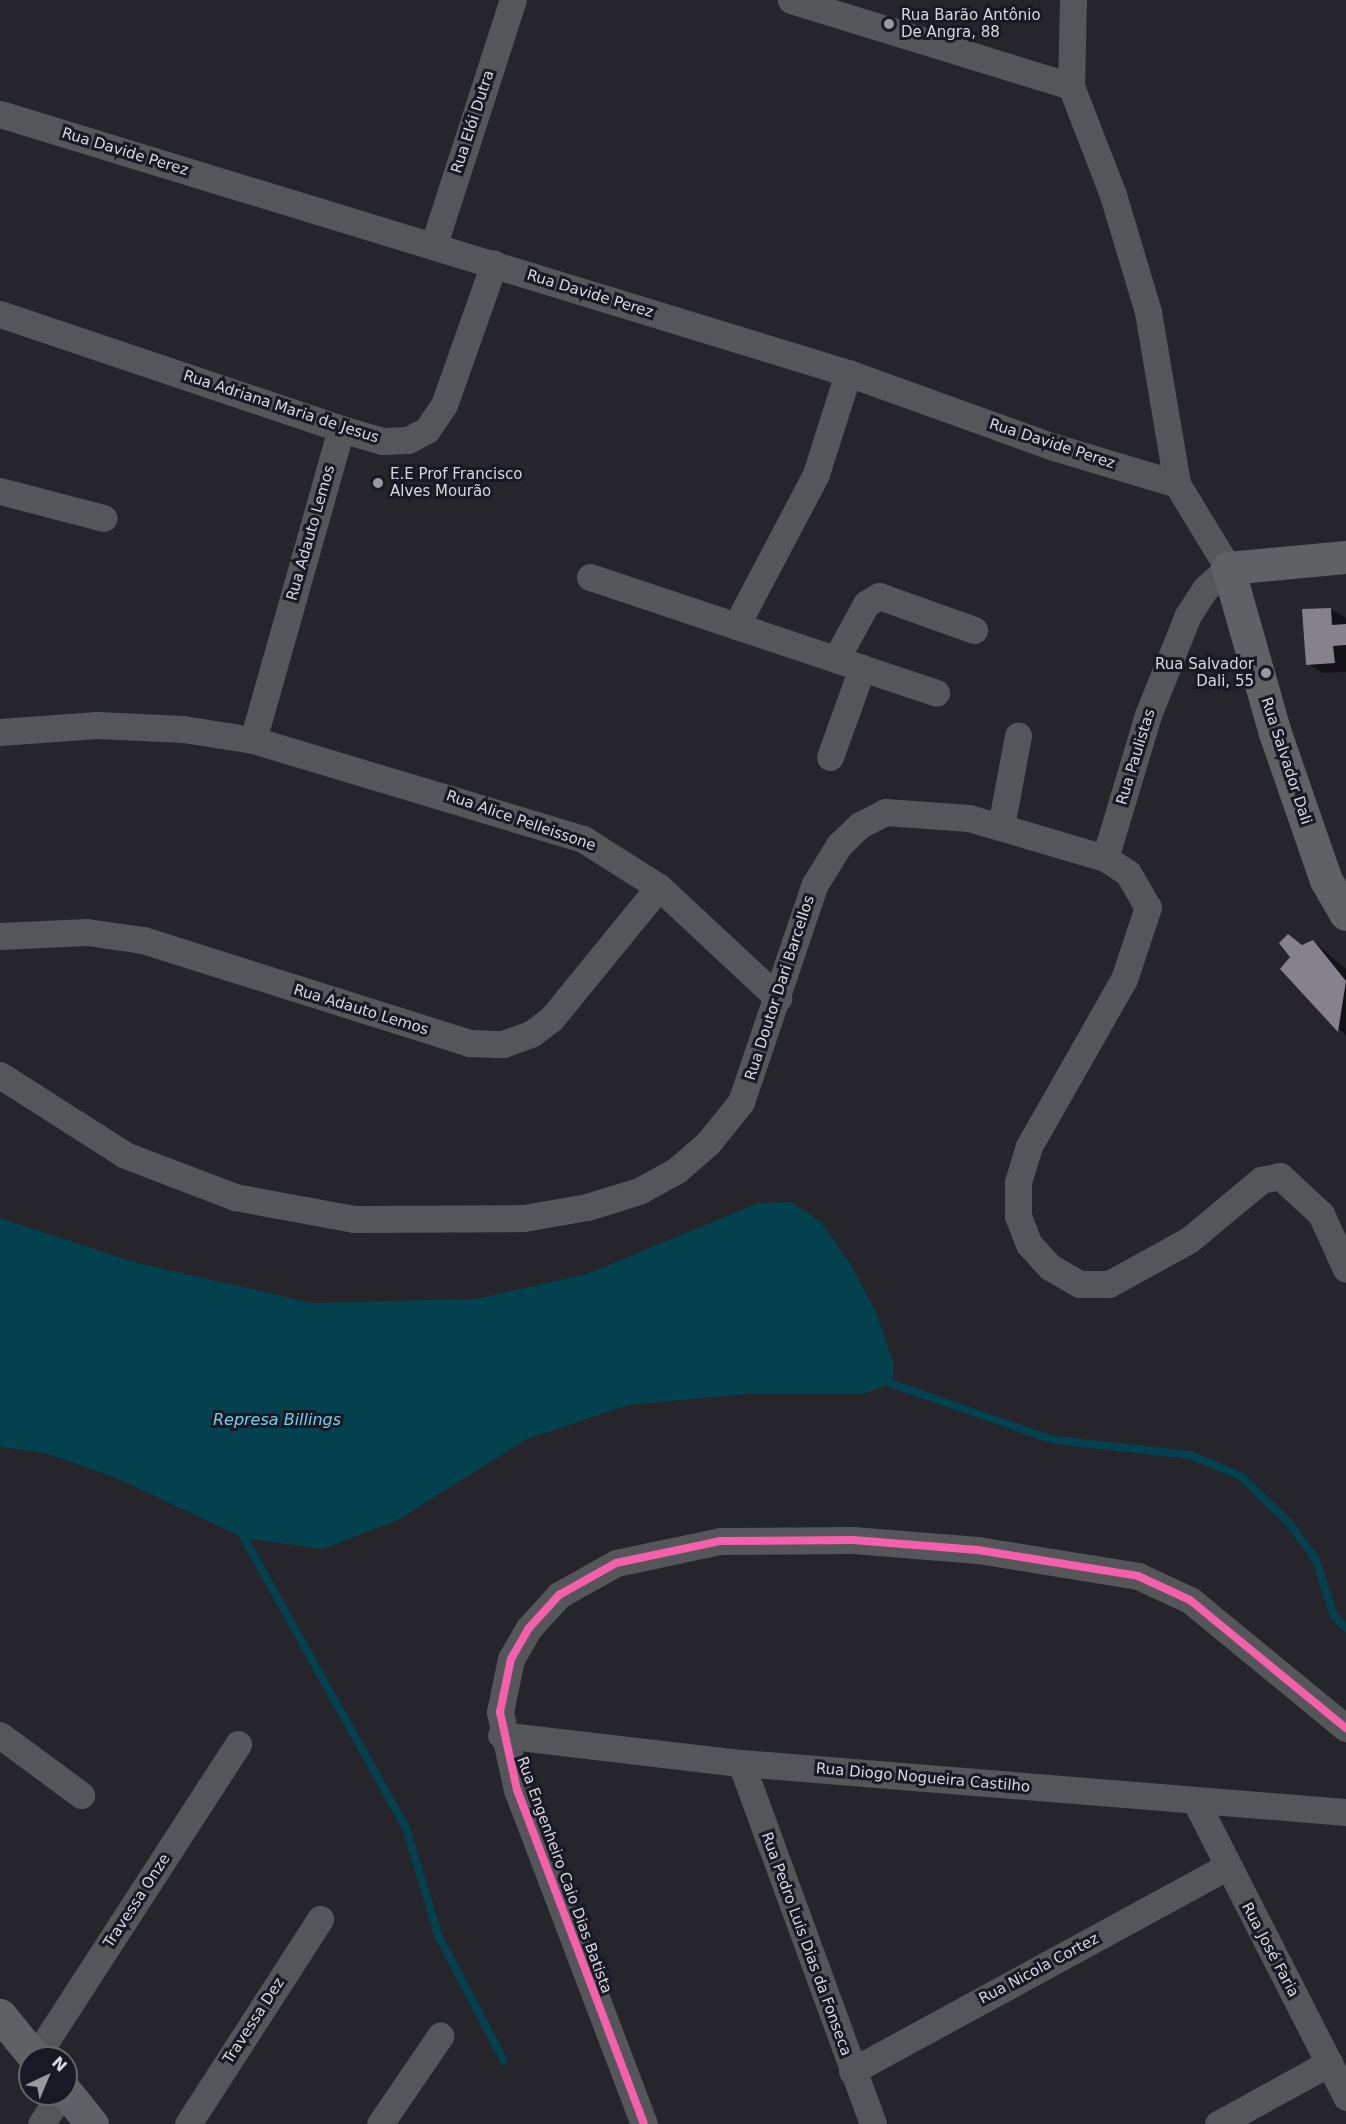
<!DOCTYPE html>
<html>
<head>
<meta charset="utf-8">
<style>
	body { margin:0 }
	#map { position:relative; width:1346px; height:2124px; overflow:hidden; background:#25252b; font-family:"DejaVu Sans",sans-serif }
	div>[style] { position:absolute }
	.water>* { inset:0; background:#03414f }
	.shadow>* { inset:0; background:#0007 }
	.stream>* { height:8px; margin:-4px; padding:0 4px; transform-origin:4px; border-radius:4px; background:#03414f }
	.building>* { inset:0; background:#87818c }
	.street>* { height:27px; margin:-13.5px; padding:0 13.5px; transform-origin:13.5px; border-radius:13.5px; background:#555659 }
	.secondary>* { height:33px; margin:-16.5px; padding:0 16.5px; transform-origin:16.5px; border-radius:16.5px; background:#606164 }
	.cycleway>* { height:8px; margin:-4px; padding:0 4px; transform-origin:4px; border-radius:4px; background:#f560ab }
	.dots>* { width:16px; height:16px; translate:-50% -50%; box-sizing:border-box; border:3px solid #191925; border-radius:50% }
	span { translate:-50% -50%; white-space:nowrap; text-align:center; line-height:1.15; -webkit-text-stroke:6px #191925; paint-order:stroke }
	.poi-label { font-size:15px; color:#d6d7df }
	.left { translate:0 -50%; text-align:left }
	.right { translate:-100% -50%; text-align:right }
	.street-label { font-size:15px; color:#d6d7df }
	.water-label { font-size:16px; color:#73cfea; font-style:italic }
	.north { position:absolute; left:18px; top:2046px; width:60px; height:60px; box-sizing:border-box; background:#191925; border:2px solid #65656f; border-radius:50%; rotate:44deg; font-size:16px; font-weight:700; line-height:24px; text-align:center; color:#d6d7df }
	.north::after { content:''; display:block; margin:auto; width:21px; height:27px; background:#9899a0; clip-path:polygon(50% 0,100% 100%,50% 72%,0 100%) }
</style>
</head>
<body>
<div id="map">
	<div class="water">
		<i style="clip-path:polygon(791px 1202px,821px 1222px,850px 1263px,877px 1314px,894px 1365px,892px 1384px,862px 1394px,746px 1394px,628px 1405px,527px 1439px,398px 1520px,323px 1549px,244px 1538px,116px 1478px,45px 1453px,0 1447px,0 1218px,134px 1262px,312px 1303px,475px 1299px,587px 1274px,758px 1203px)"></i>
	</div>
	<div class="shadow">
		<i style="clip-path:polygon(1330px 609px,1346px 618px,1346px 672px,1323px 673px,1308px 664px)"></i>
		<i style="clip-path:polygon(1289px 936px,1305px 945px,1313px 941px,1346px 969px,1346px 1036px,1282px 969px,1292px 957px)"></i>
	</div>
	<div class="stream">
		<i style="left:892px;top:1384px;width:171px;rotate:19.1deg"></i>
		<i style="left:1054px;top:1440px;width:137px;rotate:6.3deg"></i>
		<i style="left:1190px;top:1455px;width:55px;rotate:22.4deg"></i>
		<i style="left:1241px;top:1476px;width:69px;rotate:44.4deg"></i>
		<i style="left:1290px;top:1524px;width:44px;rotate:54.2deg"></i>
		<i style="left:1316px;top:1560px;width:59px;rotate:72.2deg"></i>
		<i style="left:1334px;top:1616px;width:17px;rotate:45deg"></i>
		<i style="left:244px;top:1538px;width:332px;rotate:60.8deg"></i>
		<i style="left:406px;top:1828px;width:114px;rotate:73.2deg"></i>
		<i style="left:439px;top:1937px;width:140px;rotate:62.3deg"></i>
	</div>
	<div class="building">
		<i style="clip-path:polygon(1331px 608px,1332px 625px,1346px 624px,1346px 645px,1333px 646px,1335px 663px,1306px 665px,1302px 609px)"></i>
		<i style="clip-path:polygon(1288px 934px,1302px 945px,1313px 940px,1346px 981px,1338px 1032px,1280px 969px,1290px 957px,1279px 943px)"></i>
	</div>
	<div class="street">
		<i style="left:791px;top:0;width:293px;rotate:17.1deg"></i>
		<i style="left:1073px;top:0;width:86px;rotate:91.3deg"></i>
		<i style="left:1071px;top:86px;width:117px;rotate:68.9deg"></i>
		<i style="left:1113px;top:195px;width:122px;rotate:73.3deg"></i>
		<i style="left:1148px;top:312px;width:174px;rotate:80.4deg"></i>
		<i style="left:1177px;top:484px;width:98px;rotate:58.7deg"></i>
		<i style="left:1228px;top:568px;width:31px;rotate:138deg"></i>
		<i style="left:1205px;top:589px;width:31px;rotate:123deg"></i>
		<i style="left:1188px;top:615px;width:108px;rotate:111.8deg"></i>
		<i style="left:1148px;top:715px;width:149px;rotate:106.7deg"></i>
		<i style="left:0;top:114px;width:887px;rotate:16.98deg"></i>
		<i style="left:848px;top:373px;width:219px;rotate:19.8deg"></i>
		<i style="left:1054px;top:447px;width:128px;rotate:16.7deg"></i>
		<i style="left:434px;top:244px;width:256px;rotate:-72.1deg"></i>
		<i style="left:0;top:314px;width:360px;rotate:18.6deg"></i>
		<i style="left:341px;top:429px;width:43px;rotate:16.3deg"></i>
		<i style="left:382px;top:441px;width:26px;rotate:-2deg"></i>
		<i style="left:408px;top:440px;width:21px;rotate:-28deg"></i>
		<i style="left:427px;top:430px;width:30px;rotate:-56deg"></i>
		<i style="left:444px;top:405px;width:150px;rotate:-70.5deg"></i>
		<i style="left:0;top:491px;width:107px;rotate:14.6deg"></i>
		<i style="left:590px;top:577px;width:365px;rotate:18.5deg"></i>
		<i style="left:736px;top:626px;width:172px;rotate:-62.2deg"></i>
		<i style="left:816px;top:474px;width:106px;rotate:-72.4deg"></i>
		<i style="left:836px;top:659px;width:63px;rotate:-61.4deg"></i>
		<i style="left:866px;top:604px;width:15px;rotate:-32deg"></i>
		<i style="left:879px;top:596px;width:101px;rotate:19.7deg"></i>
		<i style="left:0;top:732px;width:97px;rotate:-4.1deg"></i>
		<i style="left:97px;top:725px;width:86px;rotate:2.7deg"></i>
		<i style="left:183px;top:729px;width:71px;rotate:8.9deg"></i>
		<i style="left:253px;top:740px;width:323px;rotate:-74.2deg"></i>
		<i style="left:253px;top:740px;width:345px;rotate:16.7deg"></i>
		<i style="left:583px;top:839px;width:90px;rotate:32.3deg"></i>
		<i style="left:659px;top:887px;width:163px;rotate:43deg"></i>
		<i style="left:830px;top:757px;width:95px;rotate:-70.2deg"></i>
		<i style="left:1001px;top:826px;width:92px;rotate:-79.3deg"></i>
		<i style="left:0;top:936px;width:87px;rotate:-2.6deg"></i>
		<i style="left:87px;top:932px;width:57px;rotate:8.1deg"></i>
		<i style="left:143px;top:940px;width:342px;rotate:17.5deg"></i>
		<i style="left:469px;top:1043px;width:34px;rotate:2deg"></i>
		<i style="left:503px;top:1044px;width:30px;rotate:-20deg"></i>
		<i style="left:531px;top:1034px;width:26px;rotate:-37deg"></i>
		<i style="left:552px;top:1018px;width:169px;rotate:-50.8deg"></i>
		<i style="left:0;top:1075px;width:148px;rotate:32.6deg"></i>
		<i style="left:125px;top:1155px;width:118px;rotate:20.9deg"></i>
		<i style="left:235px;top:1197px;width:121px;rotate:10.5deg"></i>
		<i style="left:354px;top:1219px;width:170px;rotate:-0.3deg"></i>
		<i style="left:524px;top:1218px;width:64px;rotate:-9.9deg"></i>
		<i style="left:587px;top:1207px;width:54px;rotate:-17.1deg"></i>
		<i style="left:639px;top:1191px;width:43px;rotate:-28.9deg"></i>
		<i style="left:677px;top:1170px;width:41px;rotate:-41.1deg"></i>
		<i style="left:708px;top:1143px;width:53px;rotate:-51.2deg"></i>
		<i style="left:741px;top:1102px;width:230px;rotate:-71.3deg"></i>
		<i style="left:815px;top:884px;width:46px;rotate:-58.4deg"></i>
		<i style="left:839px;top:845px;width:29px;rotate:-44deg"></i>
		<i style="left:860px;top:825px;width:28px;rotate:-27deg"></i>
		<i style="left:885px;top:812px;width:84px;rotate:4.1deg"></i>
		<i style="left:969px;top:818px;width:142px;rotate:16.4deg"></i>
		<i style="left:1105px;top:858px;width:27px;rotate:33deg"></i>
		<i style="left:1128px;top:873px;width:39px;rotate:60deg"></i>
		<i style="left:1148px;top:907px;width:76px;rotate:108.4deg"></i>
		<i style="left:1124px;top:979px;width:192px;rotate:119.6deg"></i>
		<i style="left:1029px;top:1146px;width:38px;rotate:107deg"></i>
		<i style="left:1018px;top:1182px;width:34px;rotate:90deg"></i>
		<i style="left:1018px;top:1216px;width:30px;rotate:69deg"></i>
		<i style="left:1029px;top:1244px;width:31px;rotate:48deg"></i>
		<i style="left:1050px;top:1267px;width:34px;rotate:30deg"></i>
		<i style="left:1079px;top:1284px;width:30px"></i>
		<i style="left:1109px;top:1284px;width:91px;rotate:-28.8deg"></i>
		<i style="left:1189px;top:1240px;width:94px;rotate:-39.8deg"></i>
		<i style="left:1261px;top:1180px;width:19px;rotate:-12deg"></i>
		<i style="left:1280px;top:1176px;width:56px;rotate:42.8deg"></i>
		<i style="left:1321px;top:1214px;width:60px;rotate:65.6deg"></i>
		<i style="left:0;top:1735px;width:101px;rotate:36.5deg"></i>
		<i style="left:501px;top:1735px;width:242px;rotate:6.7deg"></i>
		<i style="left:741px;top:1763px;width:607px;rotate:4.63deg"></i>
		<i style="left:741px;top:1763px;width:384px;rotate:69.9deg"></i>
		<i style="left:1196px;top:1802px;width:331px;rotate:63deg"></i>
		<i style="left:35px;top:2058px;width:374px;rotate:-57.1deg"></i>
		<i style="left:852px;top:2071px;width:426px;rotate:-28.6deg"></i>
		<i style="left:41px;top:2124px;width:36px;rotate:-56deg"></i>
		<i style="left:188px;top:2124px;width:244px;rotate:-57.2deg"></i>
		<i style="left:380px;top:2124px;width:107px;rotate:-55.7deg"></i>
		<i style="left:644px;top:2124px;width:357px;rotate:-110.8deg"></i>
		<i style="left:517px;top:1790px;width:80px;rotate:-102.3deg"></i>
		<i style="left:500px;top:1712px;width:54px;rotate:-78.3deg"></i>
		<i style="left:511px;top:1659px;width:36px;rotate:-60deg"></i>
		<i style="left:529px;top:1628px;width:45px;rotate:-47.7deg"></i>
		<i style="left:559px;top:1595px;width:65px;rotate:-29.3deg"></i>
		<i style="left:616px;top:1563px;width:106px;rotate:-11.9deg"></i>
		<i style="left:720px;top:1541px;width:133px;rotate:-0.4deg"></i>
		<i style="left:853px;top:1540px;width:125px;rotate:4.6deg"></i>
		<i style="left:978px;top:1550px;width:162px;rotate:9.2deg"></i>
		<i style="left:1138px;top:1576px;width:57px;rotate:24.8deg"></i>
		<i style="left:1190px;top:1600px;width:202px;rotate:39.4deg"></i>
		<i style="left:1218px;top:2124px;width:127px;rotate:-28.8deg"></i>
	</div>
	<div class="secondary">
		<i style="left:1346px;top:557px;width:119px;rotate:174.7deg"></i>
		<i style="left:1228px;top:568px;width:172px;rotate:74.1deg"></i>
		<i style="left:1275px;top:733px;width:156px;rotate:70.9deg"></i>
		<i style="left:1326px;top:880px;width:39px;rotate:60deg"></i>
		<i style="left:0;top:2015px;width:55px;rotate:50.9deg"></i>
		<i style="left:66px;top:2092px;width:41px;rotate:50.9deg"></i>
	</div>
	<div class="cycleway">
		<i style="left:644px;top:2124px;width:357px;rotate:-110.8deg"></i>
		<i style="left:517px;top:1790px;width:80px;rotate:-102.3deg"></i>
		<i style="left:500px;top:1712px;width:54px;rotate:-78.3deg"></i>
		<i style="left:511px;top:1659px;width:36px;rotate:-60deg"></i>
		<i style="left:529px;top:1628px;width:45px;rotate:-47.7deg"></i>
		<i style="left:559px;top:1595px;width:65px;rotate:-29.3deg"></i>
		<i style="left:616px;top:1563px;width:106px;rotate:-11.9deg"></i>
		<i style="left:720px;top:1541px;width:133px;rotate:-0.4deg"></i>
		<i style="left:853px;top:1540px;width:125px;rotate:4.6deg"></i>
		<i style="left:978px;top:1550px;width:162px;rotate:9.2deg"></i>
		<i style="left:1138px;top:1576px;width:57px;rotate:24.8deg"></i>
		<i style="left:1190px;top:1600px;width:202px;rotate:39.4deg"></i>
	</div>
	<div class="dots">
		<i style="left:889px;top:24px;background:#9899a0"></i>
		<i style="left:378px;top:483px;background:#9899a0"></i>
		<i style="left:1266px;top:673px;background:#9899a0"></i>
	</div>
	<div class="poi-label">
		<span class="left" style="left:901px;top:24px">Rua Barão Antônio<br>De Angra, 88</span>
		<span class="left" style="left:390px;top:483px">E.E Prof Francisco<br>Alves Mourão</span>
		<span class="right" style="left:1254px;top:673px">Rua Salvador<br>Dali, 55</span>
	</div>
	<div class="street-label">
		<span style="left:473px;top:122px;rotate:-72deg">Rua Elói Dutra</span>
		<span style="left:125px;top:152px;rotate:17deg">Rua Davide Perez</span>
		<span style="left:590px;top:294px;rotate:17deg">Rua Davide Perez</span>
		<span style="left:281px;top:407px;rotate:18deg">Rua Adriana Maria de Jesus</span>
		<span style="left:1052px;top:444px;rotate:18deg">Rua Davide Perez</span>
		<span style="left:311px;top:533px;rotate:-74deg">Rua Adauto Lemos</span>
		<span style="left:1136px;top:757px;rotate:-73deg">Rua Paulistas</span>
		<span style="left:1286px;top:761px;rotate:72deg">Rua Salvador Dali</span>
		<span style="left:521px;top:821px;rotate:19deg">Rua Alice Pelleissone</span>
		<span style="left:780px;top:988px;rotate:-72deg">Rua Doutor Dari Barcellos</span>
		<span style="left:361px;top:1010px;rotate:17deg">Rua Adauto Lemos</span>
		<span style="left:923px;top:1778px;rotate:5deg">Rua Diogo Nogueira Castilho</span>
		<span style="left:564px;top:1875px;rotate:70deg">Rua Engenheiro Caio Dias Batista</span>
		<span style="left:137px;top:1901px;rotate:-57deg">Travessa Onze</span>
		<span style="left:806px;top:1944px;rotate:70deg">Rua Pedro Luis Dias da Fonseca</span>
		<span style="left:1270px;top:1950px;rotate:62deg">Rua José Faria</span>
		<span style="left:1039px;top:1969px;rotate:-28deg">Rua Nicola Cortez</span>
		<span style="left:254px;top:2021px;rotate:-57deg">Travessa Dez</span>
	</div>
	<div class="water-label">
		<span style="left:277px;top:1420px">Represa Billings</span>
	</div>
	<div class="north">N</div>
</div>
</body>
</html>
